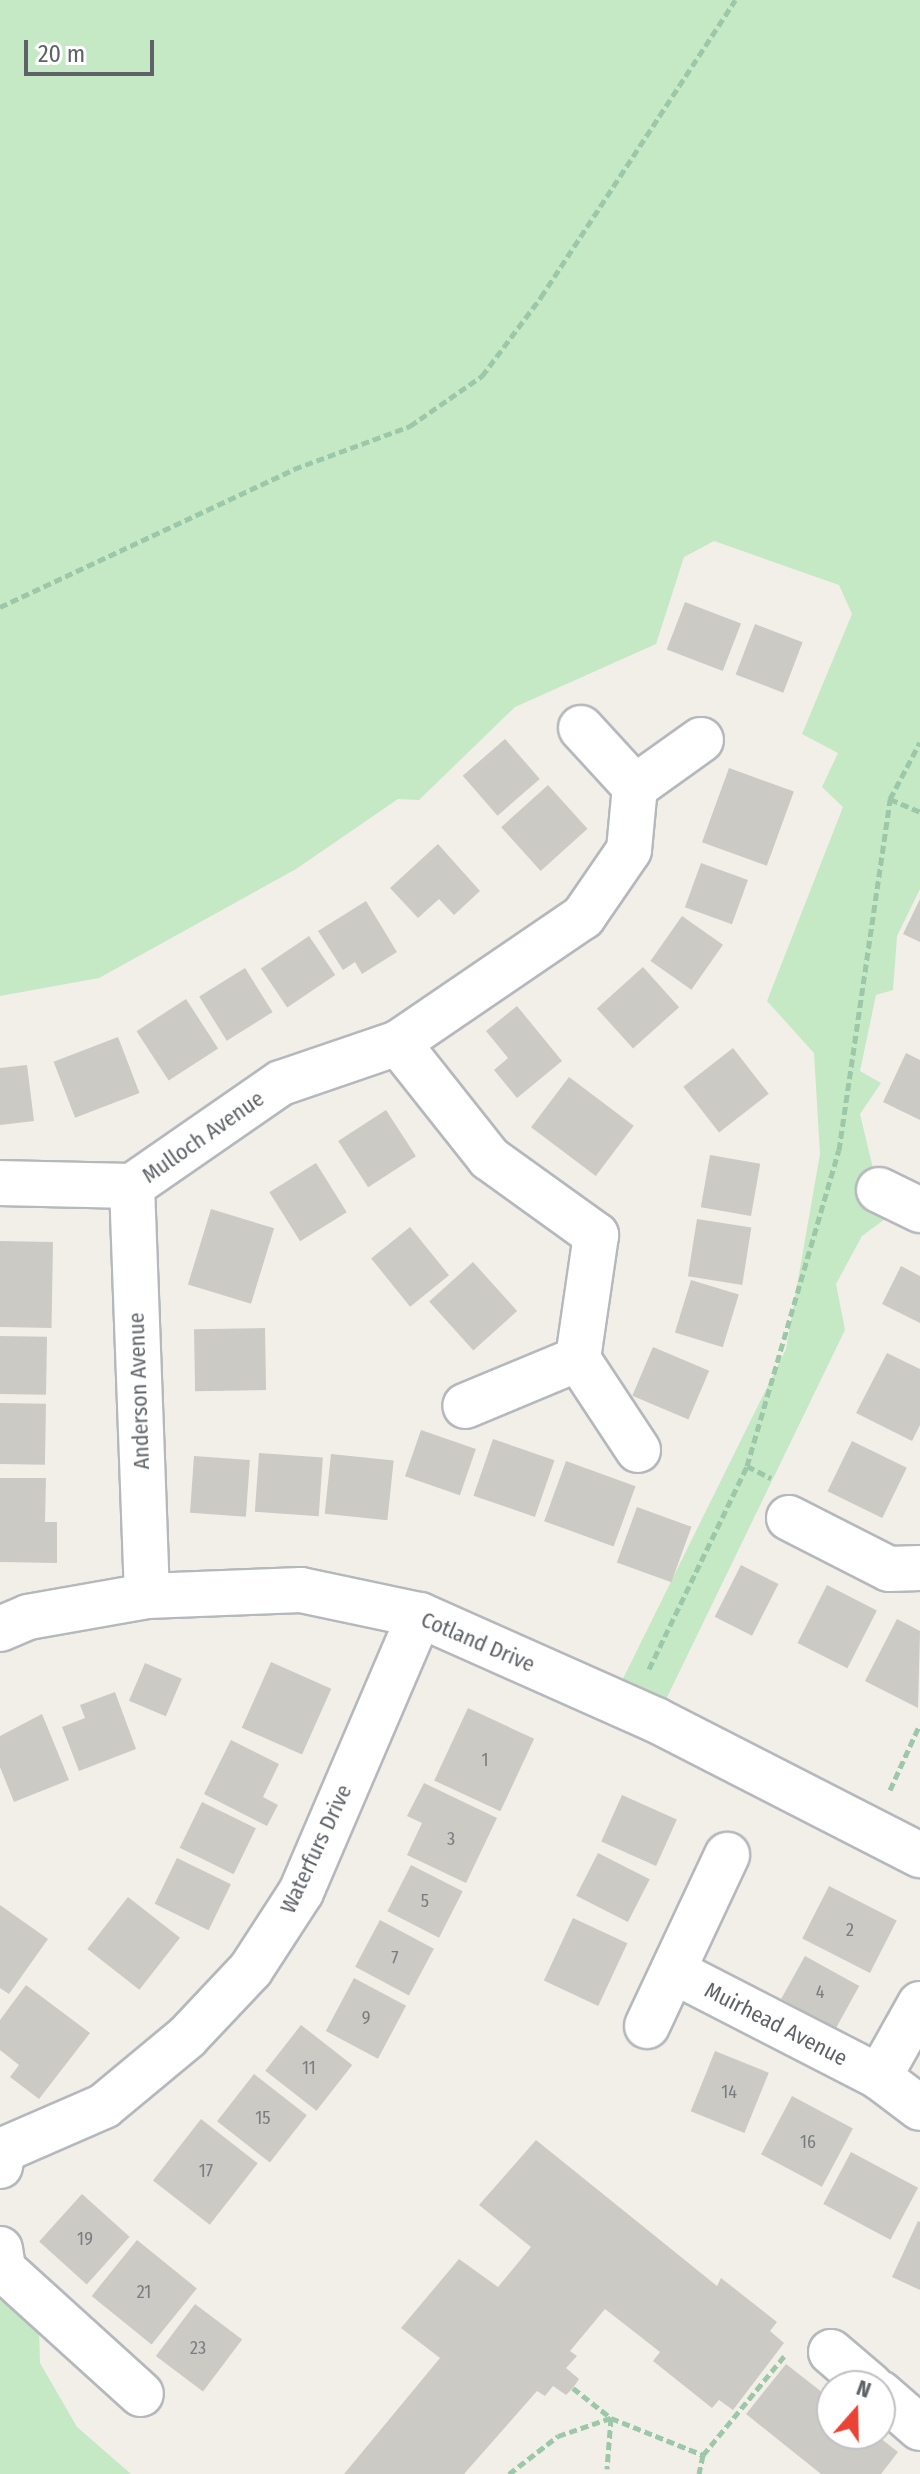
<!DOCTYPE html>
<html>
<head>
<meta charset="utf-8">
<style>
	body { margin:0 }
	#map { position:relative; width:920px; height:2474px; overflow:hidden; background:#f1efe8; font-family:"Fira Sans Condensed",sans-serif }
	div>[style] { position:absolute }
	.green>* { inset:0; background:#c5e8c5 }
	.building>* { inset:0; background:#cccac5; transform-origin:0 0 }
	.path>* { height:5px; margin-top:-2.5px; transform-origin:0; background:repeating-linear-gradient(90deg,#9cc7a9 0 8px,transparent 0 12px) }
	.roads { filter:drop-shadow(2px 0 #b5b8bc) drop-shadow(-2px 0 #b5b8bc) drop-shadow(0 2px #b5b8bc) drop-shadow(0 -2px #b5b8bc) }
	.minor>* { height:44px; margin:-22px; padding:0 22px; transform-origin:22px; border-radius:22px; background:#fff }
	span { translate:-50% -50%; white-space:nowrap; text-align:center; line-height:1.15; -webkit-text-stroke:6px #fff; paint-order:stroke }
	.number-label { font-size:18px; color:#7a7d7f }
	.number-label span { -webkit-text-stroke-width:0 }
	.street-label { font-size:22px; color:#5f6368 }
	.north { position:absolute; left:816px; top:2370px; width:80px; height:80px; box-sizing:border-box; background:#fff; border:2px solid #bfc1c3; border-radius:50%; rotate:20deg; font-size:22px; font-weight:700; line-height:32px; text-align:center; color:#5f6368 }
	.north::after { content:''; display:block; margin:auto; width:28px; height:36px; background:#ea4335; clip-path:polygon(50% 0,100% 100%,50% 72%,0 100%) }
	.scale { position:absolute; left:24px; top:40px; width:130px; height:36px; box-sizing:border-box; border:4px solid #5f6368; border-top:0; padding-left:10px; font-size:24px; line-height:28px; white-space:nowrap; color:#5f6368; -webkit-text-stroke:6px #fff; paint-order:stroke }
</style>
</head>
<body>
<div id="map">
	<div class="green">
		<i style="clip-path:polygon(0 0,920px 0,920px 889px,897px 936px,893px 990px,876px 995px,860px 1071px,881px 1083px,860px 1114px,885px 1219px,862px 1236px,836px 1284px,845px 1330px,656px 1720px,612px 1701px,786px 1349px,820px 1154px,814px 1053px,767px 1001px,843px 807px,822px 787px,838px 753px,802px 734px,852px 614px,839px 585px,714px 541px,684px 557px,656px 644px,515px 707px,419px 800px,398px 799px,296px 869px,99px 978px,0 996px)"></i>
		<i style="clip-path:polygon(0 2286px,39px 2329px,40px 2363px,77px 2427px,131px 2474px,0 2474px)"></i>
	</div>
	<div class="building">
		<i style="left:685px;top:602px;width:60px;height:51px;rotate:21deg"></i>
		<i style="left:755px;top:624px;width:51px;height:54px;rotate:21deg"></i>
		<i style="left:505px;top:739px;width:53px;height:56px;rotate:49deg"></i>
		<i style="left:729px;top:768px;width:69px;height:79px;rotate:20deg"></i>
		<i style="left:548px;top:785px;width:59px;height:63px;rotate:48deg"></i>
		<i style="clip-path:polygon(438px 844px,480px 891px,454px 915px,439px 899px,418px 918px,390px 888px)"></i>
		<i style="left:701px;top:863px;width:50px;height:47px;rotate:20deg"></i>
		<i style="clip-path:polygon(920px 899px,920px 942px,903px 934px)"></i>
		<i style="clip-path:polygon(366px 901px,397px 952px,362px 974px,355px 962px,343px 970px,318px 931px)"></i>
		<i style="left:682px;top:916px;width:50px;height:55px;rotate:35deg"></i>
		<i style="left:309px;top:936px;width:47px;height:58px;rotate:56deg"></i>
		<i style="left:643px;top:967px;width:54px;height:62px;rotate:48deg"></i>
		<i style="left:245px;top:968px;width:52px;height:54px;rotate:58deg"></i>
		<i style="left:186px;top:999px;width:59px;height:59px;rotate:57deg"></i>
		<i style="clip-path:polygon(517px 1006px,562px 1061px,517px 1098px,494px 1070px,508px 1058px,486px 1031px)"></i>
		<i style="left:118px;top:1037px;width:60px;height:69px;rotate:69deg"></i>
		<i style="left:733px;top:1048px;width:58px;height:63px;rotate:52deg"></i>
		<i style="clip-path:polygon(906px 1053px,920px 1060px,920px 1120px,883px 1102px)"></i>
		<i style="clip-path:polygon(27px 1065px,34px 1121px,0 1125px,0 1068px)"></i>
		<i style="left:569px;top:1077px;width:81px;height:63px;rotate:37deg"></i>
		<i style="left:386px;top:1110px;width:55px;height:57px;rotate:57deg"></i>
		<i style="left:710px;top:1155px;width:51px;height:53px;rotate:10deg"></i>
		<i style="left:316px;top:1163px;width:58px;height:55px;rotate:58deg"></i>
		<i style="left:211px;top:1209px;width:66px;height:79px;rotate:17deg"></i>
		<i style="left:697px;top:1219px;width:55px;height:58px;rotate:9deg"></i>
		<i style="left:410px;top:1227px;width:62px;height:50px;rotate:51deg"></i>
		<i style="left:0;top:1241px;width:53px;height:86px;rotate:1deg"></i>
		<i style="left:473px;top:1262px;width:66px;height:59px;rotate:48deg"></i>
		<i style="clip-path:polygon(901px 1266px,920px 1276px,920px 1323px,882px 1304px)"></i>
		<i style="left:691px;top:1280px;width:50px;height:55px;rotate:17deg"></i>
		<i style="left:265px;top:1328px;width:62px;height:71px;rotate:89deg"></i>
		<i style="left:0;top:1336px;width:47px;height:58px;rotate:1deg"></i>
		<i style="left:653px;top:1347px;width:61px;height:53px;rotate:23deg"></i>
		<i style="clip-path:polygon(887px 1353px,920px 1369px,920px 1425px,912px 1441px,856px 1413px)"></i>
		<i style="left:0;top:1403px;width:46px;height:61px;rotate:1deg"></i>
		<i style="left:421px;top:1430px;width:58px;height:49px;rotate:19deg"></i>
		<i style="left:493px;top:1439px;width:65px;height:60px;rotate:19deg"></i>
		<i style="left:852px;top:1441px;width:61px;height:56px;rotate:26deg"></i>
		<i style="left:259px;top:1453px;width:64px;height:59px;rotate:4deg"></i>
		<i style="left:331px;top:1454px;width:63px;height:60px;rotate:6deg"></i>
		<i style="left:194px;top:1456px;width:56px;height:57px;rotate:4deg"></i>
		<i style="left:566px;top:1461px;width:74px;height:64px;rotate:20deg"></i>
		<i style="clip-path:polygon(0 1478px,46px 1478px,45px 1522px,57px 1522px,57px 1563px,0 1562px)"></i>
		<i style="left:637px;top:1507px;width:58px;height:59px;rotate:20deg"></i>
		<i style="left:741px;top:1565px;width:42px;height:58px;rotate:27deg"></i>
		<i style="left:827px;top:1585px;width:56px;height:65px;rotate:27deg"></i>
		<i style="clip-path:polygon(897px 1619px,920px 1631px,918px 1708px,865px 1681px)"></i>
		<i style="left:271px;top:1662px;width:66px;height:72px;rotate:24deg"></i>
		<i style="left:145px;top:1663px;width:40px;height:41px;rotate:23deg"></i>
		<i style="clip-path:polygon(115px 1692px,136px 1749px,79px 1771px,62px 1727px,85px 1718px,80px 1705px)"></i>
		<i style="left:468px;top:1708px;width:73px;height:80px;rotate:25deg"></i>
		<i style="clip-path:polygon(42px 1714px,69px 1780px,14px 1802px,0 1767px,0 1736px)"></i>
		<i style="clip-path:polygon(231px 1740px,279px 1764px,263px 1797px,278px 1805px,267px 1826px,204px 1794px)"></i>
		<i style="clip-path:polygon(424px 1783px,497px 1818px,466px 1883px,407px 1855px,422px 1823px,407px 1816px)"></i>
		<i style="left:622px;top:1795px;width:60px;height:51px;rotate:24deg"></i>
		<i style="left:202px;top:1802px;width:60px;height:51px;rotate:26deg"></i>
		<i style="left:598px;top:1853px;width:58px;height:48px;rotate:27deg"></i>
		<i style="left:177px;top:1858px;width:60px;height:51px;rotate:26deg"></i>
		<i style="left:411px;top:1865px;width:58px;height:52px;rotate:27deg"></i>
		<i style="left:829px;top:1886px;width:76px;height:59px;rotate:27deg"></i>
		<i style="left:128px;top:1897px;width:66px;height:66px;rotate:38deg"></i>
		<i style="clip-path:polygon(0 1905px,48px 1939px,9px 1994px,0 1988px)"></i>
		<i style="left:573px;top:1918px;width:60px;height:69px;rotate:25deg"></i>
		<i style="left:380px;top:1920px;width:61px;height:53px;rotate:28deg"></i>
		<i style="left:805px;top:1956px;width:62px;height:49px;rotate:29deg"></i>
		<i style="left:354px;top:1978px;width:59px;height:60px;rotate:28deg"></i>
		<i style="clip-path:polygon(26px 1985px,90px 2033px,39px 2099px,10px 2077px,19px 2065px,0 2050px,0 2020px)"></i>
		<i style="left:301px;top:2025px;width:65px;height:58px;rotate:38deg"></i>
		<i style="left:715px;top:2051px;width:58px;height:65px;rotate:22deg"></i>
		<i style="left:254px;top:2074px;width:67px;height:60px;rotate:38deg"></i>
		<i style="left:792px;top:2096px;width:69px;height:66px;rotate:28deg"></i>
		<i style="left:201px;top:2119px;width:72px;height:78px;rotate:38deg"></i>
		<i style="clip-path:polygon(536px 2140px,717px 2286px,721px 2278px,777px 2322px,770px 2331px,784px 2343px,733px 2410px,719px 2400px,712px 2408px,653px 2361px,660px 2352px,605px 2309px,570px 2351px,577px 2356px,566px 2368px,579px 2379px,573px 2388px,566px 2395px,553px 2386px,545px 2396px,537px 2391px,464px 2474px,344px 2474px,440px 2358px,401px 2328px,459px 2259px,498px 2287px,531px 2247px,479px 2205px)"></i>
		<i style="left:851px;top:2152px;width:76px;height:59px;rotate:28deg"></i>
		<i style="left:82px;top:2194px;width:64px;height:64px;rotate:42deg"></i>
		<i style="clip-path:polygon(918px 2221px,920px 2222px,920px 2290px,892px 2277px)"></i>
		<i style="left:137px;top:2240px;width:77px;height:72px;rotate:39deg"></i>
		<i style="left:195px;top:2304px;width:59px;height:65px;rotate:37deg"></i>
		<i style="clip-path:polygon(786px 2364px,832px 2400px,832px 2434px,875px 2434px,898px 2452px,881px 2474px,821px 2474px,746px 2414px)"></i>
	</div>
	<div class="path">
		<i style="left:0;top:607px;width:325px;rotate:-25.1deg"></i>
		<i style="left:294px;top:469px;width:124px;rotate:-20.3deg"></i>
		<i style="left:410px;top:426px;width:88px;rotate:-34.8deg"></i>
		<i style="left:482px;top:376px;width:99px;rotate:-53.2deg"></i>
		<i style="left:541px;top:297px;width:355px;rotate:-56.8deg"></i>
		<i style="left:890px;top:799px;width:33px;rotate:23deg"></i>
		<i style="left:747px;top:1466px;width:27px;rotate:27deg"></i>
		<i style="left:649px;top:1669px;width:225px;rotate:-64.2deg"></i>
		<i style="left:747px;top:1466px;width:329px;rotate:-73.8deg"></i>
		<i style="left:839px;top:1150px;width:355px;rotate:-81.7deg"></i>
		<i style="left:890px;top:799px;width:64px;rotate:-62.2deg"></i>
		<i style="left:890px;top:1790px;width:72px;rotate:-65.6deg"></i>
		<i style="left:573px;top:2388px;width:48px;rotate:38.3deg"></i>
		<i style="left:611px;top:2418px;width:51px;rotate:94.5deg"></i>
		<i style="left:703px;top:2455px;width:131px;rotate:-50.6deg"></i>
		<i style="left:509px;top:2474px;width:62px;rotate:-37.8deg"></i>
		<i style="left:558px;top:2436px;width:56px;rotate:-18.8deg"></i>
		<i style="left:611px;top:2418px;width:99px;rotate:21.9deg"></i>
		<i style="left:703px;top:2455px;width:19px;rotate:102deg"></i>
	</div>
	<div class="roads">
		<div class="minor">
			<i style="left:581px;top:728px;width:80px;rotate:47.5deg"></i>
			<i style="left:398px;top:1043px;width:147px;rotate:51.6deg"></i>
			<i style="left:489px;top:1158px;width:132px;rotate:35.7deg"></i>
			<i style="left:596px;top:1235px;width:125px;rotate:98.3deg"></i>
			<i style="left:578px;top:1359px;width:122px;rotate:157.4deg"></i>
			<i style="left:0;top:1183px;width:132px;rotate:1.3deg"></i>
			<i style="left:132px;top:1186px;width:181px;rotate:-34.7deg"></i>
			<i style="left:281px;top:1083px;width:124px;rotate:-18.9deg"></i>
			<i style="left:398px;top:1043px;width:224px;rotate:-34.3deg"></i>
			<i style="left:583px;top:917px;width:81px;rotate:-55.5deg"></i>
			<i style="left:629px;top:850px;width:63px;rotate:-84.6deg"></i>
			<i style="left:635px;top:787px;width:81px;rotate:-35.5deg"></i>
			<i style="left:132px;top:1186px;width:410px;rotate:87.9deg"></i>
			<i style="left:879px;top:1190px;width:46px;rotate:26deg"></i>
			<i style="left:578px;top:1359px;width:109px;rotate:56.6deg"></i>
			<i style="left:789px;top:1518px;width:112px;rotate:27deg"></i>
			<i style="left:889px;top:1569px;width:31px;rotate:-2deg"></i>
			<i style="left:0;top:1629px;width:30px;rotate:-23deg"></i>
			<i style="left:28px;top:1617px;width:121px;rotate:-10deg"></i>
			<i style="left:147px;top:1596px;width:154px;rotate:-2.2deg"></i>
			<i style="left:301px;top:1590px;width:122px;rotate:11.9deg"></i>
			<i style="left:420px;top:1615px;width:258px;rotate:24deg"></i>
			<i style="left:656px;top:1720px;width:297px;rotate:27.1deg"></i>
			<i style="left:673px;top:1971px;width:232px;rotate:27.2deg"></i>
			<i style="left:920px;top:2004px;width:84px;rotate:119.3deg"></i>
			<i style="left:879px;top:2077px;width:51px;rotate:37.1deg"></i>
			<i style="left:647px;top:2026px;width:189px;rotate:-64.9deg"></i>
			<i style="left:0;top:2166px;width:16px;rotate:-79deg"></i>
			<i style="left:3px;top:2150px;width:110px;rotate:-23.5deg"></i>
			<i style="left:104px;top:2106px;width:108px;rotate:-39.7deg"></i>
			<i style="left:187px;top:2037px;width:93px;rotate:-46.7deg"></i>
			<i style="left:251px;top:1969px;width:92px;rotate:-57deg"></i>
			<i style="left:301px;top:1892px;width:301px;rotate:-66.8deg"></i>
			<i style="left:0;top:2249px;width:20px;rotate:81deg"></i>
			<i style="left:3px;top:2269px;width:186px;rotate:42.2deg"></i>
			<i style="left:831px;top:2352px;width:52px;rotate:40.4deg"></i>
			<i style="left:880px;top:2393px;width:53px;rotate:41.2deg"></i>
		</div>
	</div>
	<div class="number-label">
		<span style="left:485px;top:1760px">1</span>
		<span style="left:451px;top:1839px">3</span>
		<span style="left:425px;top:1901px">5</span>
		<span style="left:850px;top:1930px">2</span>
		<span style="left:395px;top:1958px">7</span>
		<span style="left:820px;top:1992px">4</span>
		<span style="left:366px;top:2018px">9</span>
		<span style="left:309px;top:2068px">11</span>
		<span style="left:729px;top:2092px">14</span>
		<span style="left:263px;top:2118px">15</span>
		<span style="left:808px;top:2142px">16</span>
		<span style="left:206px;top:2171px">17</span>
		<span style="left:85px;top:2239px">19</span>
		<span style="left:144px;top:2292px">21</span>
		<span style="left:198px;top:2348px">23</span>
	</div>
	<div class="street-label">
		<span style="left:203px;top:1137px;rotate:-35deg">Mulloch Avenue</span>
		<span style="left:139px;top:1391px;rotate:-92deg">Anderson Avenue</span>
		<span style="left:478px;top:1642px;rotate:23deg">Cotland Drive</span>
		<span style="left:316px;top:1849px;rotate:-65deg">Waterfurs Drive</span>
		<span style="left:776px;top:2024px;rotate:27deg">Muirhead Avenue</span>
	</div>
	<div class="north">N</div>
	<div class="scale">20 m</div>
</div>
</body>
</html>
